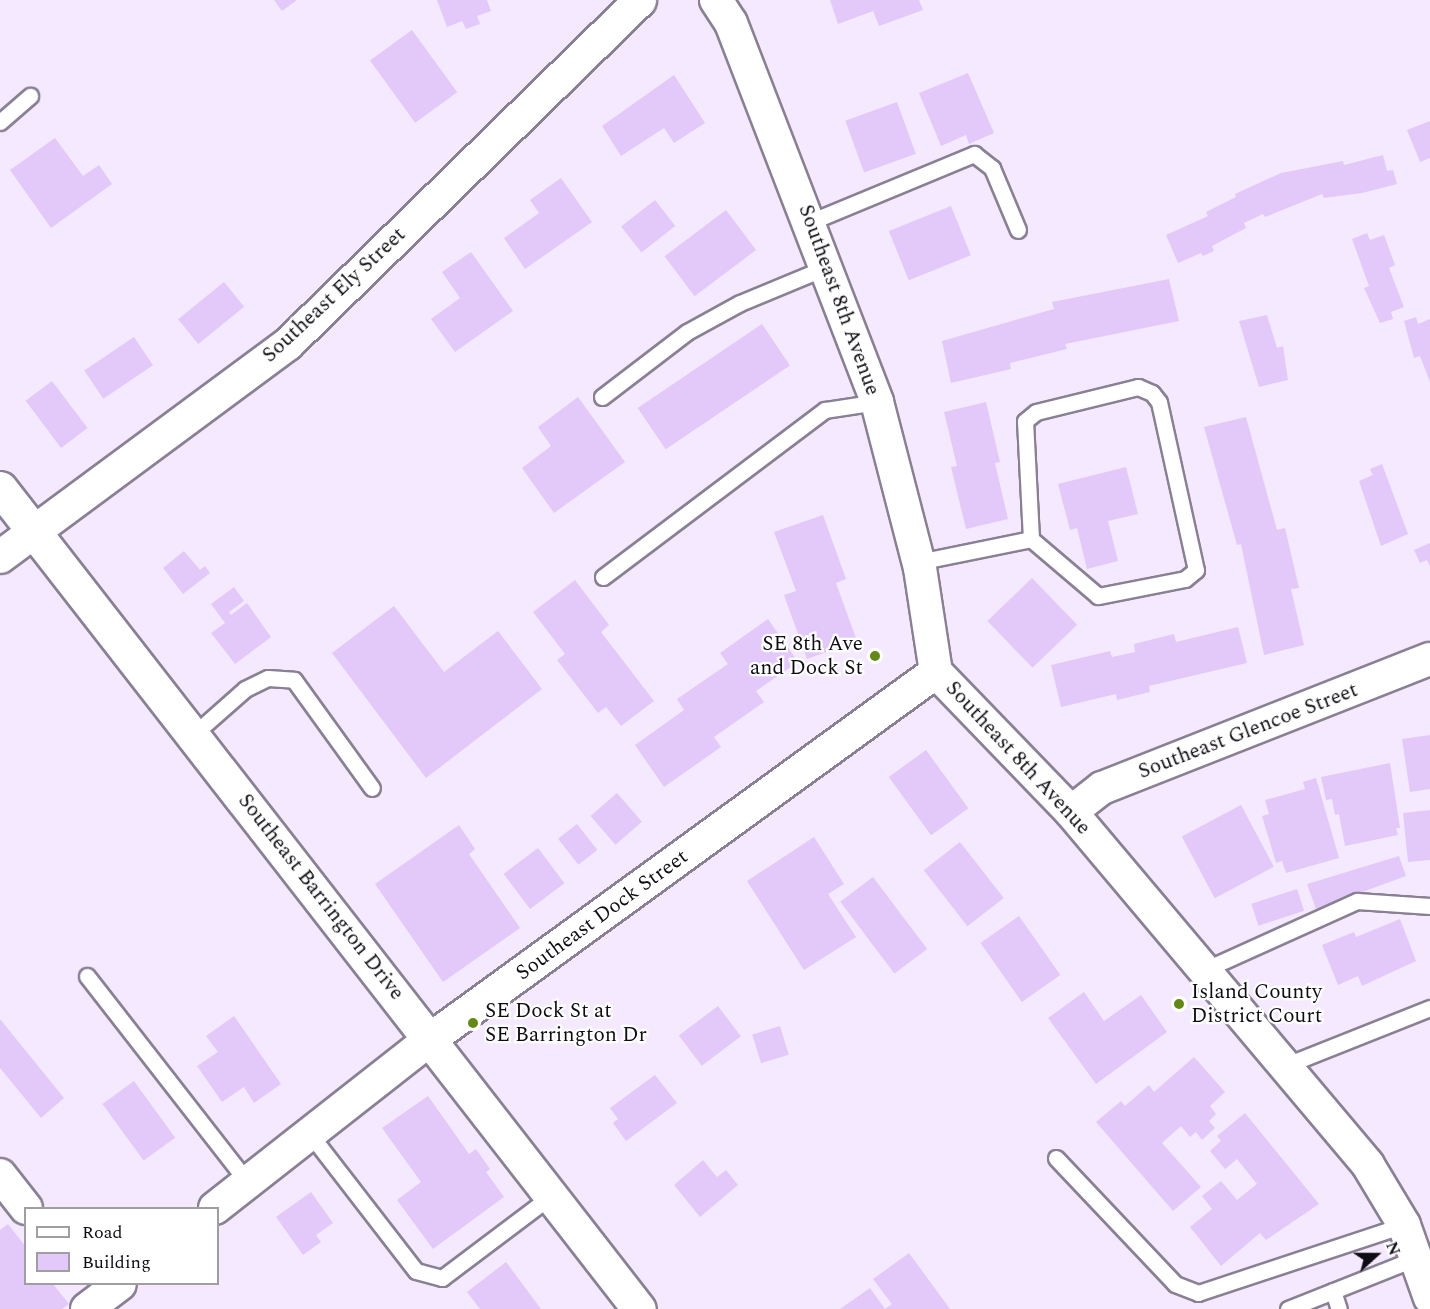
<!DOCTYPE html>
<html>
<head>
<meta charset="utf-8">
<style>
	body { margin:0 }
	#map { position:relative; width:1430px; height:1309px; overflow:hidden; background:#f4e9ff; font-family:Spectral,serif }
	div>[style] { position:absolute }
	.building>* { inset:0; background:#e2c9fa; transform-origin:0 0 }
	.roads { filter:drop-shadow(2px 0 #8a8094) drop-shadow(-2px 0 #8a8094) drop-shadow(0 2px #8a8094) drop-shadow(0 -2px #8a8094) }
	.lane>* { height:15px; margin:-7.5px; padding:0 7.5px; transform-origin:7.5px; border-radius:7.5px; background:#fff }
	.street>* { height:32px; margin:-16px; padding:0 16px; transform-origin:16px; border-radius:16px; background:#fff }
	.secondary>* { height:33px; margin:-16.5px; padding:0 16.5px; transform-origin:16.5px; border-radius:16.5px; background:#fff }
	.dots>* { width:16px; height:16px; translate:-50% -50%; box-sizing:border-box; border:3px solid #fff; border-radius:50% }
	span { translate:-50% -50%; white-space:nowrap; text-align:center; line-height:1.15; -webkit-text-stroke:4.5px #fff; paint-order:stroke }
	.street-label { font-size:21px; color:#100c13 }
	.poi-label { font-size:21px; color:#100c13 }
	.right { translate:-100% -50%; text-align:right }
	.left { translate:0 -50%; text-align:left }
	.legend { position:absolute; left:24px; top:1207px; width:195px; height:78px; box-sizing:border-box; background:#fff; border:2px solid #9f9ea1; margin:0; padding:8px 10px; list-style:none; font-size:18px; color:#100c13 }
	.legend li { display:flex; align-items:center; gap:12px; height:30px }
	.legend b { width:30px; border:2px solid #9f9ea1 }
	.north { position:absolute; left:1346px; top:1225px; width:60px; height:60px; -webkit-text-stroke:4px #fff; paint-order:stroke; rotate:69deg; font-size:16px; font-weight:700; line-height:24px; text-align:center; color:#100c13 }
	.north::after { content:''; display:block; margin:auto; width:21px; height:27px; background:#100c13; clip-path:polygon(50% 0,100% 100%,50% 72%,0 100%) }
</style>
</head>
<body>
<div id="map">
	<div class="building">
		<i style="clip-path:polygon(274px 0,297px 0,282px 11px)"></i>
		<i style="clip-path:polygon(437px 0,487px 0,491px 11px,477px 16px,480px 24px,466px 29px,462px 21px,447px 27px)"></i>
		<i style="clip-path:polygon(830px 0,919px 0,923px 10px,879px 26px,873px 11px,838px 24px)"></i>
		<i style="left:412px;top:30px;width:77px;height:52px;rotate:54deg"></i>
		<i style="clip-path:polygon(968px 73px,994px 133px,969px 144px,966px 135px,941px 146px,919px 93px)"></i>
		<i style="clip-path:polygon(674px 75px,705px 123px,674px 143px,664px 128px,621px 156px,602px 126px)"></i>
		<i style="left:897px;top:102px;width:55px;height:55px;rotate:70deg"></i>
		<i style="clip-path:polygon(1430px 121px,1430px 158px,1420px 162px,1407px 130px)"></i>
		<i style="clip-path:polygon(55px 138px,83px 176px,99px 165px,112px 184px,51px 228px,10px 170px)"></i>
		<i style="clip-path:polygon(1383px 155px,1387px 171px,1393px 170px,1397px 184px,1362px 193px,1324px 198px,1322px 194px,1265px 217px,1263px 214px,1244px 223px,1246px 228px,1212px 246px,1214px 251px,1203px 256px,1201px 253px,1178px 263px,1166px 235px,1208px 216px,1206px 212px,1236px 197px,1235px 194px,1281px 173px,1343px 161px,1344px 165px)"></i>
		<i style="clip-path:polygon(561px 178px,592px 222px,525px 269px,504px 238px,539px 213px,530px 200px)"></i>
		<i style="left:655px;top:200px;width:33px;height:43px;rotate:52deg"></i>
		<i style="left:951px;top:206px;width:53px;height:67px;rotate:68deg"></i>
		<i style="left:726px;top:210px;width:50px;height:77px;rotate:53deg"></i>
		<i style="clip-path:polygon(1367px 233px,1370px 240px,1384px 235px,1395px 265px,1389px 268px,1404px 307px,1391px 312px,1393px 319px,1380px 323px,1364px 288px,1369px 286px,1352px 239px)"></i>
		<i style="clip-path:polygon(471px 252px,513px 311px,455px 352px,431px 319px,460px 298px,442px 272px)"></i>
		<i style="clip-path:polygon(1169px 279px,1179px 321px,1065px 344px,1067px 349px,1010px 363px,1011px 369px,951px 383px,942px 341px,1054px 309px,1052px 302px)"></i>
		<i style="left:224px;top:282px;width:32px;height:59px;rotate:51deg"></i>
		<i style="clip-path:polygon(1267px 315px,1277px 348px,1283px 346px,1288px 380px,1259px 387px,1239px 321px)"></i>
		<i style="clip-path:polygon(1416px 317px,1418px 324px,1430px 319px,1430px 382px,1420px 356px,1414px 358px,1404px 321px)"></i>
		<i style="left:762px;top:324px;width:50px;height:150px;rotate:56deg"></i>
		<i style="left:134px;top:337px;width:34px;height:60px;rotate:56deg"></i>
		<i style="left:52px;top:381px;width:59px;height:33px;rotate:53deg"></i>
		<i style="clip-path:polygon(578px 397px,625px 462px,554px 513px,522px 468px,551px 446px,538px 427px)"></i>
		<i style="clip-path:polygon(986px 402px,1000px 462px,995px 463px,1008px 519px,966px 529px,951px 467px,957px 466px,944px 412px)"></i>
		<i style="clip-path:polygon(1246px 417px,1277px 530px,1285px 528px,1299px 588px,1291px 589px,1304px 645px,1264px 655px,1241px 544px,1237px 545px,1204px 427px)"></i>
		<i style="clip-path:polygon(1382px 464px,1408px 534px,1381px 546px,1359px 481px,1373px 475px,1370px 469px)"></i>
		<i style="clip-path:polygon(1126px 467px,1138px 514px,1108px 521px,1118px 561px,1087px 569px,1077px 528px,1070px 530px,1058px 484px)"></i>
		<i style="clip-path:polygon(823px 515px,846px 579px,836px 583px,857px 641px,807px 659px,784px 595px,796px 591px,774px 532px)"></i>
		<i style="clip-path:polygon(1430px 543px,1430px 567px,1427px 560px,1420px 563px,1414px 550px)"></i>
		<i style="clip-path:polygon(184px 551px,200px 570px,205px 566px,210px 573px,183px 594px,163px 568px)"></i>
		<i style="left:1032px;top:578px;width:65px;height:62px;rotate:46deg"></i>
		<i style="clip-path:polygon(575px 580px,609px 625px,601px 632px,654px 701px,621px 726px,606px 707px,598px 713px,557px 660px,565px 654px,533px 612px)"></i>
		<i style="clip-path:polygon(234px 587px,244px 601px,229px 612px,231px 615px,247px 603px,271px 637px,235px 664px,211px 633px,225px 623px,211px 604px)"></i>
		<i style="clip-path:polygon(394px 606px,444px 672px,498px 631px,542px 689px,426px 778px,332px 653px)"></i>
		<i style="clip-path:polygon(768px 619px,798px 662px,756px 691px,764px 702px,714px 737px,721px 747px,664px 787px,635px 745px,684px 710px,677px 699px,728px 664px,720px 653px)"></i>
		<i style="clip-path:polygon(1238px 627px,1247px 663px,1149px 686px,1150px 692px,1117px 700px,1116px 694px,1061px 707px,1051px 665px,1110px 651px,1112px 657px,1135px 652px,1134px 644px,1174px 634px,1176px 642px)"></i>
		<i style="clip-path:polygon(1430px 735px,1430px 789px,1410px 792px,1402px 739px)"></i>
		<i style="left:926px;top:750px;width:72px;height:46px;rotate:54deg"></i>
		<i style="clip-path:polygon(1390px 763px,1400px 828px,1396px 828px,1398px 835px,1345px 846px,1339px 814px,1335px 815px,1332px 799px,1326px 800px,1321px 777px)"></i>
		<i style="clip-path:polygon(1316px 778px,1339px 858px,1286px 873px,1282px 861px,1276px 863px,1262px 816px,1269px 814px,1265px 800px,1305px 789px,1303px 782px)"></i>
		<i style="left:617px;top:793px;width:38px;height:35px;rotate:49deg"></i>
		<i style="left:1241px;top:805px;width:70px;height:67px;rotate:62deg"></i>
		<i style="clip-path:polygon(1430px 810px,1430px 860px,1408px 862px,1403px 813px)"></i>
		<i style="left:577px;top:824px;width:33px;height:24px;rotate:52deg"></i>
		<i style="clip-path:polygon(459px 825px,475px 849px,469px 854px,520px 928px,443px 982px,375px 884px)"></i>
		<i style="clip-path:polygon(814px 837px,844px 884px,828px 894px,856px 937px,804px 970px,747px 881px)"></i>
		<i style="left:960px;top:842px;width:71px;height:46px;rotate:52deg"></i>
		<i style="left:538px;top:848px;width:44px;height:43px;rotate:53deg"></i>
		<i style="clip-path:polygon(1399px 856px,1406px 876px,1316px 909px,1307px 884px)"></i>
		<i style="left:873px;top:877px;width:90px;height:41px;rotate:53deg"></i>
		<i style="left:1297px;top:889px;width:23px;height:48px;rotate:72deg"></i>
		<i style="left:1019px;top:916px;width:72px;height:47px;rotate:55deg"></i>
		<i style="clip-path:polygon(1400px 919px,1416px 961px,1362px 986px,1358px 976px,1338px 985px,1322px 945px,1354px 932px,1356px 937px)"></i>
		<i style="clip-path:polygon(1084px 992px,1104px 1021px,1141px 995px,1167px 1032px,1096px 1084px,1048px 1018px)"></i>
		<i style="left:718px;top:1006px;width:38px;height:49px;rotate:53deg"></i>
		<i style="clip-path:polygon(234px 1016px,281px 1084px,254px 1103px,244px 1087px,222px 1102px,197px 1066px,218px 1052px,206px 1036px)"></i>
		<i style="clip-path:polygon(0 1019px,64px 1098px,41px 1118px,0 1068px)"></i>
		<i style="left:780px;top:1026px;width:30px;height:29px;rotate:73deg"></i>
		<i style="clip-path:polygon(1194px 1057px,1225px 1092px,1210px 1106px,1216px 1114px,1209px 1121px,1215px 1128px,1202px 1140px,1196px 1132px,1190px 1137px,1181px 1126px,1162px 1143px,1201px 1187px,1173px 1211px,1096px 1122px,1121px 1101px,1125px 1106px,1149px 1085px,1154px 1092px)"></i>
		<i style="clip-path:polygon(655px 1075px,677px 1103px,626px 1141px,613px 1123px,618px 1119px,610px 1108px)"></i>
		<i style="left:134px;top:1081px;width:70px;height:39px;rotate:54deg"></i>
		<i style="clip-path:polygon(428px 1096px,469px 1154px,476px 1149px,490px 1169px,486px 1172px,504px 1197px,433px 1249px,397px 1200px,421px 1182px,382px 1128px)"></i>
		<i style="clip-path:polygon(1245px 1113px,1319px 1204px,1266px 1240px,1260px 1233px,1221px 1266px,1190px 1227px,1212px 1209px,1202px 1196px,1221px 1181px,1237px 1200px,1257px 1184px,1237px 1159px,1225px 1169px,1210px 1151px,1221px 1141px,1217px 1136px)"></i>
		<i style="clip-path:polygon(703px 1160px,717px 1177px,726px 1170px,738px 1185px,700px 1217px,674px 1185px)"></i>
		<i style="clip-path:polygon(311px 1192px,333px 1223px,316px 1235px,321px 1242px,303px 1255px,276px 1217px)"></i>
		<i style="clip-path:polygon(8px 1224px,26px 1247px,26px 1284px,53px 1284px,69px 1304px,62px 1309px,0 1309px,0 1230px)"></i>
		<i style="clip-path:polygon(909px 1253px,950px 1309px,885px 1309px,892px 1304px,873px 1279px)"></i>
		<i style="clip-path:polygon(506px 1262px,541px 1309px,480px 1309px,467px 1292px)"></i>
		<i style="clip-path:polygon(870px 1288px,885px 1309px,840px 1309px)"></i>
	</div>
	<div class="roads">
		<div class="lane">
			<i style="left:0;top:122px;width:40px;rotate:-41deg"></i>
			<i style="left:810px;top:222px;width:178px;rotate:-22.5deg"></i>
			<i style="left:974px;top:154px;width:23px;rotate:38deg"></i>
			<i style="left:992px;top:168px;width:67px;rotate:67.2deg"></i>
			<i style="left:1138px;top:387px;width:15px;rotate:23deg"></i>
			<i style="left:1152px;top:393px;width:11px;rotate:52deg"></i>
			<i style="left:1159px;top:402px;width:172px;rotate:77.6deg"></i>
			<i style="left:1196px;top:570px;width:14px;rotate:141deg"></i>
			<i style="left:1185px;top:579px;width:89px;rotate:168.9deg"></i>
			<i style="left:1098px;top:596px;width:88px;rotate:-139.6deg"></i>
			<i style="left:1031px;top:539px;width:118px;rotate:-92.9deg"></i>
			<i style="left:1025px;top:421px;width:14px;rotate:-39deg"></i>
			<i style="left:1036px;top:412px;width:105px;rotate:-13.8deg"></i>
			<i style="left:602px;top:397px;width:107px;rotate:-37.4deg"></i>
			<i style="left:687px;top:332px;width:60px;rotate:-28.7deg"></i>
			<i style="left:740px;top:303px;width:94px;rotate:-22.5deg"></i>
			<i style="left:918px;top:562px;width:115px;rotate:-11.5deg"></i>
			<i style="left:603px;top:577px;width:278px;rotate:-37deg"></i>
			<i style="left:825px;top:410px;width:53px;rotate:-8.7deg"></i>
			<i style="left:193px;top:735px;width:69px;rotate:-41.5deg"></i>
			<i style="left:245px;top:689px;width:25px;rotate:-26deg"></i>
			<i style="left:268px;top:678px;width:26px;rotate:4deg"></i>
			<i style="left:294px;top:680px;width:133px;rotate:54.2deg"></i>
			<i style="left:1204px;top:970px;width:168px;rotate:-24.3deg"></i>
			<i style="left:1357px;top:901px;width:73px;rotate:3.9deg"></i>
			<i style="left:87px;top:976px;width:262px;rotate:52.1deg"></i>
			<i style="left:1284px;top:1066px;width:157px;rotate:-21.7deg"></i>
			<i style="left:310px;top:1134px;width:173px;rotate:52.3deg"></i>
			<i style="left:416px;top:1271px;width:27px;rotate:15deg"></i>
			<i style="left:442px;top:1278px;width:138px;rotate:-37deg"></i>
			<i style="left:1056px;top:1158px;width:173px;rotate:46.6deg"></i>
			<i style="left:1175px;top:1284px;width:25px;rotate:21deg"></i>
			<i style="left:1198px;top:1293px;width:217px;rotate:-18.3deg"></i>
			<i style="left:1333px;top:1291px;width:19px;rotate:72deg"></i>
			<i style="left:1288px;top:1309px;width:141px;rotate:-21.7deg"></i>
		</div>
		<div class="street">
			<i style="left:716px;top:0;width:27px;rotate:57deg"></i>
			<i style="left:731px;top:23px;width:406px;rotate:68.9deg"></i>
			<i style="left:877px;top:402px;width:171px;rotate:75.5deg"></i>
			<i style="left:920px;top:568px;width:105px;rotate:81.3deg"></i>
			<i style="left:936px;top:672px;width:194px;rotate:46deg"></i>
			<i style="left:1071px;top:812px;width:461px;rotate:49.9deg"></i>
			<i style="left:1368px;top:1165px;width:70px;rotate:59deg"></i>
			<i style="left:1404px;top:1225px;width:77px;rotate:70.4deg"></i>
			<i style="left:0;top:557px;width:358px;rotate:-36.5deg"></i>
			<i style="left:288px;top:344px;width:492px;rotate:-44.3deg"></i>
			<i style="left:1071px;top:812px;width:39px;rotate:-38deg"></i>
			<i style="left:1102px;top:788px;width:352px;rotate:-21.5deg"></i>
			<i style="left:0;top:1175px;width:42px;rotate:51.8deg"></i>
			<i style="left:215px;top:1208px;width:276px;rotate:-38.1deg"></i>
			<i style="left:432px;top:1038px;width:623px;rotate:-35.99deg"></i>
			<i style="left:87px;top:1309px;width:41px;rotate:-37.1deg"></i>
		</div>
		<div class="secondary">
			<i style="left:0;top:488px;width:1040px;rotate:52.11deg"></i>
		</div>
	</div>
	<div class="dots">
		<i style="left:875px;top:656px;background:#618913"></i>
		<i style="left:1179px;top:1004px;background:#618913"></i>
		<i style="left:473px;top:1023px;background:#618913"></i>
	</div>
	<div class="street-label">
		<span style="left:334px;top:295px;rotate:-43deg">Southeast Ely Street</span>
		<span style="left:839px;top:300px;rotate:70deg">Southeast 8th Avenue</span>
		<span style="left:1248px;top:731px;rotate:-21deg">Southeast Glencoe Street</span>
		<span style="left:1018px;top:758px;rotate:47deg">Southeast 8th Avenue</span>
		<span style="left:321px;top:897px;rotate:52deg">Southeast Barrington Drive</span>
		<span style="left:602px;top:915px;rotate:-36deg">Southeast Dock Street</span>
	</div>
	<div class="poi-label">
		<span class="right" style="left:863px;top:656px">SE 8th Ave<br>and Dock St</span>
		<span class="left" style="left:1191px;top:1004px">Island County<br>District Court</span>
		<span class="left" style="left:485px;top:1023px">SE Dock St at<br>SE Barrington Dr</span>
	</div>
	<ul class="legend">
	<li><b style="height:8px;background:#fff"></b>Road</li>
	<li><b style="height:16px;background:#e2c9fa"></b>Building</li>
	</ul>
	<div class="north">N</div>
</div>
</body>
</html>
